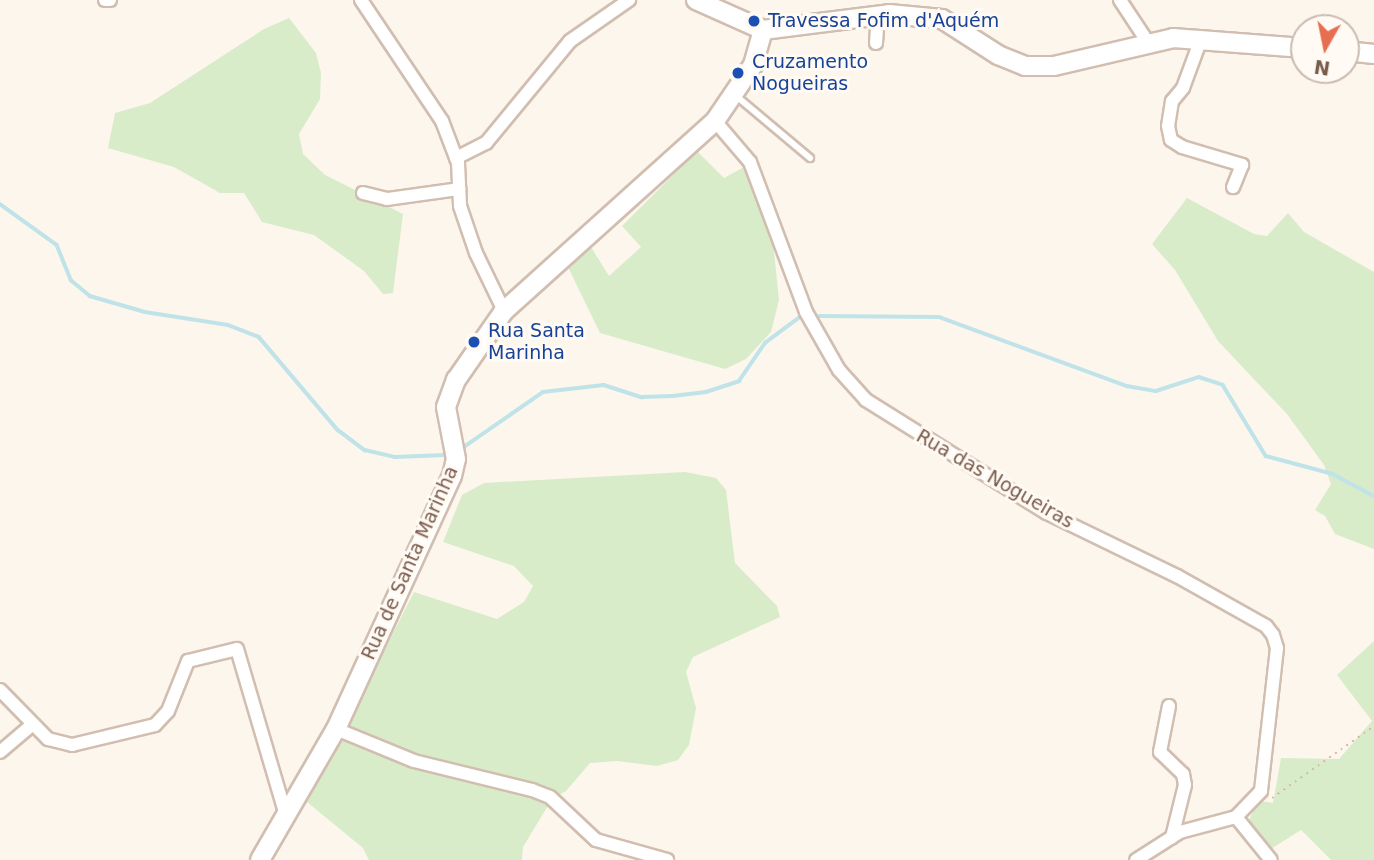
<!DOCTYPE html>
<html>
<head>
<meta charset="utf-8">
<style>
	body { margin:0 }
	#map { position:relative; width:1374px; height:860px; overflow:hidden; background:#fdf6ec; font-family:"DejaVu Sans",sans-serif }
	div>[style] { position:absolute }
	.green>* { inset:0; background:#d8ecc9 }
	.stream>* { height:3.5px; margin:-1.75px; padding:0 1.75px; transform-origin:1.75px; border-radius:1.75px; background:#bfe3e8 }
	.path>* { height:2px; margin-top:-1px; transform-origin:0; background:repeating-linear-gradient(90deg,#d9b8a5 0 2px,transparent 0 7px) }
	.roads { filter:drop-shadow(2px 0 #d1beb0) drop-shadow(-2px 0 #d1beb0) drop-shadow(0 2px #d1beb0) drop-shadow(0 -2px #d1beb0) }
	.lane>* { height:6px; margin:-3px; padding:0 3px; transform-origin:3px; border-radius:3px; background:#fff }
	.street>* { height:12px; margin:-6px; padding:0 6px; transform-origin:6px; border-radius:6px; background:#fff }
	.secondary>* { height:18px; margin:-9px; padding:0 9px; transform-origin:9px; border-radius:9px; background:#fff }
	.dots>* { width:19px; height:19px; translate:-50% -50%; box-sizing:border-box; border:4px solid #fffaf3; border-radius:50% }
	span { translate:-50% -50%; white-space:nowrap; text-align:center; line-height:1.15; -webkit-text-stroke:6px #fffaf3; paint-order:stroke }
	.transit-label { font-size:19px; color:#164399 }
	.left { translate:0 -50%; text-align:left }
	.street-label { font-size:19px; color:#7a5c4d }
	.north { position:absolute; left:1290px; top:14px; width:70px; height:70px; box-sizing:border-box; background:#fffaf3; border:2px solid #cabbb1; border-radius:50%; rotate:189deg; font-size:19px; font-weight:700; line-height:28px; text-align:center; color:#7a5c4d }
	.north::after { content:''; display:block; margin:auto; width:24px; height:32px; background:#e76f51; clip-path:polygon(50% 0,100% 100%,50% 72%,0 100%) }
</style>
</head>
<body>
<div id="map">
	<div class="green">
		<i style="clip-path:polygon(289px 18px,316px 53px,321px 73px,320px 99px,299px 134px,303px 154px,325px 175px,403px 214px,393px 293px,383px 294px,364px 271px,314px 235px,262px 222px,244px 193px,220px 193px,174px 167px,108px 148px,115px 113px,150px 103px,264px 29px)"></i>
		<i style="clip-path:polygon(697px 151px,724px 178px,746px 166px,773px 242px,779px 300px,771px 332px,746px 359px,725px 369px,600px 333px,566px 263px,591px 247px,609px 276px,641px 247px,622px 226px)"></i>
		<i style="clip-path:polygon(1187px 198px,1254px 234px,1267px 236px,1288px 213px,1304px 232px,1374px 272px,1374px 549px,1335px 534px,1325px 516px,1315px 510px,1331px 484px,1324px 465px,1287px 414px,1218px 341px,1175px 270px,1152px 244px)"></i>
		<i style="clip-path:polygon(685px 472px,716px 478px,726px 490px,735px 563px,777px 606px,780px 617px,693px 657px,686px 672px,696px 708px,689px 745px,678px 760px,657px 766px,617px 761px,590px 763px,566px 791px,552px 799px,523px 847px,522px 860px,369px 860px,363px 848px,307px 802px,414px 592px,497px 619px,524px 602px,533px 586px,514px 566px,443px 542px,462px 495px,484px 483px)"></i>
		<i style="clip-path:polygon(1374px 641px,1374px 860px,1331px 860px,1301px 830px,1269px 850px,1247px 824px,1258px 801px,1273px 803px,1281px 758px,1339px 759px,1372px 721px,1337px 675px)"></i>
	</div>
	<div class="stream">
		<i style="left:0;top:204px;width:70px;rotate:35.7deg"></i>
		<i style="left:57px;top:245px;width:38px;rotate:68deg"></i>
		<i style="left:71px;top:280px;width:25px;rotate:40deg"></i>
		<i style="left:90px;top:296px;width:57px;rotate:16.2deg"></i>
		<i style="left:145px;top:312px;width:84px;rotate:8.9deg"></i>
		<i style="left:228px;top:325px;width:33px;rotate:21deg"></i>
		<i style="left:259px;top:337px;width:122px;rotate:49.7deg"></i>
		<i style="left:338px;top:430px;width:34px;rotate:37deg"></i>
		<i style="left:365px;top:450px;width:31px;rotate:13deg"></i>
		<i style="left:395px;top:457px;width:50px;rotate:-2.3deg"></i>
		<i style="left:819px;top:316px;width:120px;rotate:0.5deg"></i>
		<i style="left:939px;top:317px;width:200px;rotate:20.2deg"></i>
		<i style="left:1127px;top:386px;width:29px;rotate:10deg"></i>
		<i style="left:1156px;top:391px;width:45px;rotate:-18deg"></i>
		<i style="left:1199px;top:377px;width:25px;rotate:18deg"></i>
		<i style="left:1223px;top:385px;width:83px;rotate:58.8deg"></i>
		<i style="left:1266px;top:456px;width:69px;rotate:15deg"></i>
		<i style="left:1333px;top:474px;width:47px;rotate:28.2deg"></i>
		<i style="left:464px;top:447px;width:96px;rotate:-34.8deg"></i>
		<i style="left:543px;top:392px;width:61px;rotate:-6.5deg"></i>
		<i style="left:604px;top:385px;width:40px;rotate:18deg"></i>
		<i style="left:642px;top:397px;width:31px;rotate:-2deg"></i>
		<i style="left:673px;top:396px;width:33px;rotate:-7deg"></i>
		<i style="left:706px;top:392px;width:35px;rotate:-18deg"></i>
		<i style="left:739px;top:381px;width:46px;rotate:-55.6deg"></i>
		<i style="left:765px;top:343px;width:44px;rotate:-36.6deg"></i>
	</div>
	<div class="path">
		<i style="left:1272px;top:798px;width:125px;rotate:-35.2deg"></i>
	</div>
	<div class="roads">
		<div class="lane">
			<i style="left:735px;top:95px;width:98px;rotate:40deg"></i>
		</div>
		<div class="street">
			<i style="left:105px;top:0;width:5px"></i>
			<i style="left:361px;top:0;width:146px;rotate:56.2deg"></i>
			<i style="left:442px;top:121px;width:45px;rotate:69.1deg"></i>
			<i style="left:458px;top:163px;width:43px;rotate:87.3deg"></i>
			<i style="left:460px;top:206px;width:50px;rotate:71.2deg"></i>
			<i style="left:476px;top:253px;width:64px;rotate:64.2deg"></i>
			<i style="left:1120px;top:0;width:49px;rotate:56.6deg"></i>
			<i style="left:1201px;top:39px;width:52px;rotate:110.2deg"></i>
			<i style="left:1183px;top:88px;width:17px;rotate:130deg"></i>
			<i style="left:1172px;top:101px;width:25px;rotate:99deg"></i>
			<i style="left:1168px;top:126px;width:14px;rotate:78deg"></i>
			<i style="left:1171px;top:140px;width:13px;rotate:32deg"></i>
			<i style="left:1182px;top:147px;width:63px;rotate:16.7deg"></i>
			<i style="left:1242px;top:165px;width:24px;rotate:112deg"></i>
			<i style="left:876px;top:43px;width:27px;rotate:-86deg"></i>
			<i style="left:715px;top:121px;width:54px;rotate:49.5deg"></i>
			<i style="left:750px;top:162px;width:160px;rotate:69.5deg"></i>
			<i style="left:806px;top:312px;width:67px;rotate:60.4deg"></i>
			<i style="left:839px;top:370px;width:40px;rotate:48deg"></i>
			<i style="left:866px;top:400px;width:213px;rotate:32deg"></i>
			<i style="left:1047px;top:513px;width:144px;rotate:25.9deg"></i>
			<i style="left:1177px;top:576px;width:102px;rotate:29.3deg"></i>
			<i style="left:1266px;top:626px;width:11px;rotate:52deg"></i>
			<i style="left:1273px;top:635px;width:14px;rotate:73deg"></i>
			<i style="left:1277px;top:648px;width:144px;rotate:96.4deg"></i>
			<i style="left:1261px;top:791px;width:36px;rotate:134deg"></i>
			<i style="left:1236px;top:817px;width:58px;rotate:165deg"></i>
			<i style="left:1180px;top:832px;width:52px;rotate:147.5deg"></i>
			<i style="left:456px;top:158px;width:34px;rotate:-27deg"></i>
			<i style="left:486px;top:143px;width:132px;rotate:-50.5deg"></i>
			<i style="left:570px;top:41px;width:72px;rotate:-34.8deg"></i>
			<i style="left:363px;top:193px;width:25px;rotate:14deg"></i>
			<i style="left:387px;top:199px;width:73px;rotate:-7.9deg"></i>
			<i style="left:0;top:690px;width:69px;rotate:45.6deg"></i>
			<i style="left:48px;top:739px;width:25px;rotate:14deg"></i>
			<i style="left:72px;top:745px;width:85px;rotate:-13.5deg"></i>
			<i style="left:155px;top:725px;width:19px;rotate:-47deg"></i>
			<i style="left:168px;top:711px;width:54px;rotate:-68.2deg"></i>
			<i style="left:188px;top:661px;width:50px;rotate:-13.8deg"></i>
			<i style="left:237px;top:649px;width:173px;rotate:73.6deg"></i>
			<i style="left:1169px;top:706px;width:47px;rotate:101.1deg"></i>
			<i style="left:1160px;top:752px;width:32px;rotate:44deg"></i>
			<i style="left:1183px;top:774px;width:11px;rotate:80deg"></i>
			<i style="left:1185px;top:785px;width:54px;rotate:104deg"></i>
			<i style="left:336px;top:729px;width:84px;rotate:22.3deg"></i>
			<i style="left:414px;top:761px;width:122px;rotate:13.8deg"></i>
			<i style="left:532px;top:790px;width:19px;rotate:21deg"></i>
			<i style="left:550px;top:797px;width:63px;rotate:43.1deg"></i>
			<i style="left:596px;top:840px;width:74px;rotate:15.7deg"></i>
			<i style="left:0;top:752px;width:43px;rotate:-40.3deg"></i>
			<i style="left:1236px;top:817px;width:55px;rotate:50.9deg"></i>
		</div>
		<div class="secondary">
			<i style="left:696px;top:0;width:73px;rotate:24.1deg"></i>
			<i style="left:763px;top:30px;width:127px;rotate:-7.2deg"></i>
			<i style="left:889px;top:14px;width:53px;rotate:5.4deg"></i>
			<i style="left:942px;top:19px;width:67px;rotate:32.7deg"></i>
			<i style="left:998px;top:55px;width:29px;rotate:22deg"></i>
			<i style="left:1025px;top:66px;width:29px"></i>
			<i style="left:1054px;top:66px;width:122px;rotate:-13.2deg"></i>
			<i style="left:1173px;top:38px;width:131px;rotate:4.4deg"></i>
			<i style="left:1346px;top:51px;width:28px;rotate:6deg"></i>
			<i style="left:260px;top:860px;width:151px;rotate:-59.9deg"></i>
			<i style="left:336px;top:729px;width:278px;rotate:-65.4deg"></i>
			<i style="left:452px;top:476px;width:17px;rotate:-77deg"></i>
			<i style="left:456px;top:459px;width:53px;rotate:-100.9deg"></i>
			<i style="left:446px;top:407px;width:29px;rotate:-70deg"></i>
			<i style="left:456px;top:380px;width:84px;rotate:-55.2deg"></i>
			<i style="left:504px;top:311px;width:284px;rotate:-42deg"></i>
			<i style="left:715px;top:121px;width:68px;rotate:-55.8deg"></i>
			<i style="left:753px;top:65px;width:36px;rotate:-74deg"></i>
		</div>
	</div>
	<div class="dots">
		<i style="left:754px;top:21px;background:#1a4fb4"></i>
		<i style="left:738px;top:73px;background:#1a4fb4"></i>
		<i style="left:474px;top:342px;background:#1a4fb4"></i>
	</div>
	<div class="transit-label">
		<span class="left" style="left:768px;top:21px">Travessa Fofim d'Aquém</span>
		<span class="left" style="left:752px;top:73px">Cruzamento<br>Nogueiras</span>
		<span class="left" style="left:488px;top:342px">Rua Santa<br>Marinha</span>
	</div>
	<div class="street-label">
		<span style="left:995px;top:479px;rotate:30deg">Rua das Nogueiras</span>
		<span style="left:410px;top:563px;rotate:-66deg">Rua de Santa Marinha</span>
	</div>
	<div class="north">N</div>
</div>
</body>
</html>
